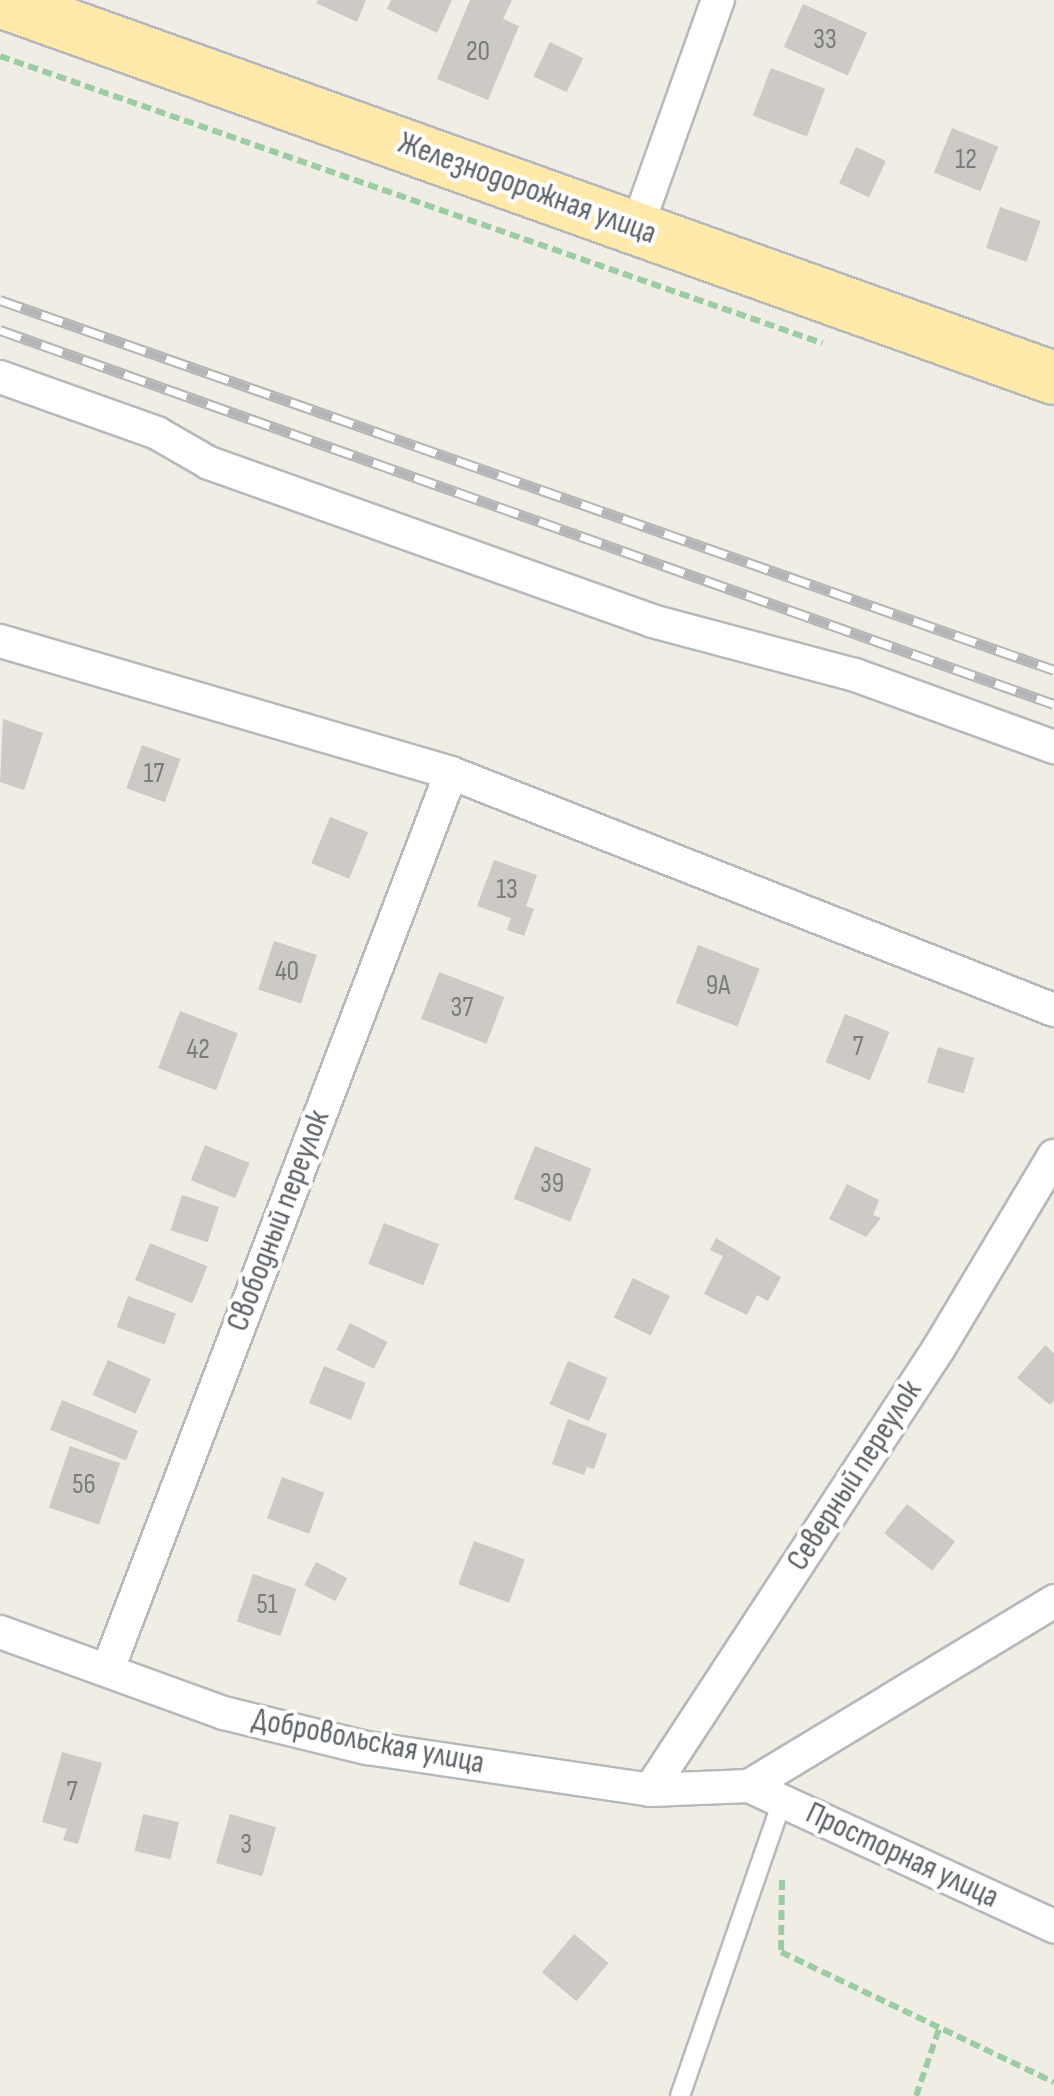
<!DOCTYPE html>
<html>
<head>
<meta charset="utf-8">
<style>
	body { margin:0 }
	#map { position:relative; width:1054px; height:2096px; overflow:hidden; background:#f0ede5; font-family:"Sofia Sans Condensed",sans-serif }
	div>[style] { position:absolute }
	.building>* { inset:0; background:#cdc9c4; transform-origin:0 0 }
	.path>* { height:6px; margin-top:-3px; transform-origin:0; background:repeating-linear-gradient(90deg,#9bcca4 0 10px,transparent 0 15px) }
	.roads { filter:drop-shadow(2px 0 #b6b9bc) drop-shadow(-2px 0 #b6b9bc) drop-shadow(0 2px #b6b9bc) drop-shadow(0 -2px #b6b9bc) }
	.service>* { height:18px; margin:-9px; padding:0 9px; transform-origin:9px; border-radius:9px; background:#fff }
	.minor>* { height:32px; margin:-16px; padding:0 16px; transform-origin:16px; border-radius:16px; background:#fff }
	.primary>* { height:52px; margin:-26px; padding:0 26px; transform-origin:26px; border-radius:26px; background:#ffeaab }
	.rail>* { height:11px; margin-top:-5.5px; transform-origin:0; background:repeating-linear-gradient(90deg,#fff 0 22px,#b4b5b6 0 44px); box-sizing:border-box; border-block:2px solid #b4b5b6 }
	span { translate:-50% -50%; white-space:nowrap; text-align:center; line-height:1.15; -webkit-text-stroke:8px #fff; paint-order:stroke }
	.number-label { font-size:28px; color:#797c7e }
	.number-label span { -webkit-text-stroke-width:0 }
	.street-label { font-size:32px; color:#5d6266 }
</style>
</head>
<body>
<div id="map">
	<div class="building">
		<i style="clip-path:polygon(318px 0,366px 0,357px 22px,316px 3px)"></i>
		<i style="clip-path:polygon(391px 0,452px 0,437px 33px,387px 9px)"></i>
		<i style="clip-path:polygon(470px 0,512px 0,503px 19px,519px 26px,488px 100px,437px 79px)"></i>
		<i style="left:803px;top:4px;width:70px;height:47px;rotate:24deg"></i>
		<i style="left:550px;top:42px;width:37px;height:38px;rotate:26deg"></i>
		<i style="left:771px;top:68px;width:58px;height:51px;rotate:21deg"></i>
		<i style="left:952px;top:128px;width:50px;height:48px;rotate:22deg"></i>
		<i style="left:856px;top:147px;width:33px;height:40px;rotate:25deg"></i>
		<i style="left:1000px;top:207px;width:43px;height:43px;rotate:19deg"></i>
		<i style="clip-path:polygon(3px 719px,43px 733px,24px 790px,0 782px)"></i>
		<i style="left:142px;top:745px;width:41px;height:46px;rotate:20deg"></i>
		<i style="left:330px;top:817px;width:41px;height:50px;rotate:22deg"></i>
		<i style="clip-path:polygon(494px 860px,537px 875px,526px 906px,534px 909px,524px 936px,507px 930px,511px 918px,477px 906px)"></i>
		<i style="left:274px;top:941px;width:45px;height:51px;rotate:18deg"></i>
		<i style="left:698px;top:945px;width:66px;height:62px;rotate:21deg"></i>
		<i style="left:439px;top:972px;width:70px;height:50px;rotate:21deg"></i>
		<i style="left:180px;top:1011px;width:62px;height:61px;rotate:21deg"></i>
		<i style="left:845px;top:1014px;width:48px;height:52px;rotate:22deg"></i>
		<i style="left:938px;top:1047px;width:38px;height:37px;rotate:17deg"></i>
		<i style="left:205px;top:1145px;width:48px;height:38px;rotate:22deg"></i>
		<i style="left:535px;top:1146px;width:61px;height:57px;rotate:22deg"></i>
		<i style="clip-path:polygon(847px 1184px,879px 1200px,873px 1215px,881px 1218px,866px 1237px,829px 1219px)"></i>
		<i style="left:182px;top:1195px;width:39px;height:37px;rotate:18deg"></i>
		<i style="left:384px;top:1223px;width:59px;height:44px;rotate:21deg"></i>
		<i style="clip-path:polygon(716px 1238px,781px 1277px,768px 1301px,757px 1295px,747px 1315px,704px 1294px,723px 1256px,710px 1250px)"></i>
		<i style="left:150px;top:1243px;width:62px;height:40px;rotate:22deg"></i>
		<i style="left:633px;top:1278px;width:41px;height:44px;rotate:26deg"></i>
		<i style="left:128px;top:1296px;width:51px;height:33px;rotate:20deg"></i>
		<i style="left:350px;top:1323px;width:42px;height:30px;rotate:27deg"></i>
		<i style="clip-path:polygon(1045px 1345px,1054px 1353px,1054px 1401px,1050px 1405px,1017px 1378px)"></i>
		<i style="left:108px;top:1360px;width:47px;height:38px;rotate:24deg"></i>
		<i style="left:568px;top:1361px;width:43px;height:47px;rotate:23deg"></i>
		<i style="left:324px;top:1366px;width:45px;height:40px;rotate:22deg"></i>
		<i style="left:62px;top:1400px;width:82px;height:32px;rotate:22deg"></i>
		<i style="clip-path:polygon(568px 1419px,607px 1434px,594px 1469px,587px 1467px,584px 1475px,552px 1464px)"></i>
		<i style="left:70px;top:1446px;width:53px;height:65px;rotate:19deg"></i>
		<i style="left:282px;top:1477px;width:45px;height:44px;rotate:20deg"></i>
		<i style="left:907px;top:1504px;width:61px;height:37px;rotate:38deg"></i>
		<i style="left:474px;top:1541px;width:54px;height:46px;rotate:20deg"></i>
		<i style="left:316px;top:1562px;width:35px;height:26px;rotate:27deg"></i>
		<i style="left:253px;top:1574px;width:46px;height:50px;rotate:19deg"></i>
		<i style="clip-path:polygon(62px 1752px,102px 1763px,78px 1844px,63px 1840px,67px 1829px,42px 1822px)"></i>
		<i style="left:143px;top:1814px;width:37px;height:38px;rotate:13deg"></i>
		<i style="left:230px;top:1814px;width:48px;height:51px;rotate:16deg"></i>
		<i style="left:574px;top:1934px;width:45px;height:50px;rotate:40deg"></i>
	</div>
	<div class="path">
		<i style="left:0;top:56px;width:871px;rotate:19.25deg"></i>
		<i style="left:782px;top:1880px;width:72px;rotate:90.8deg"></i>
		<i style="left:781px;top:1952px;width:302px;rotate:25.5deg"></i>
		<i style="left:916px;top:2096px;width:71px;rotate:-71.1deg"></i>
	</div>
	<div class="roads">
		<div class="service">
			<i style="left:680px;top:2096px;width:312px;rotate:-70.9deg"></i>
		</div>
		<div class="minor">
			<i style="left:637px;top:227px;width:241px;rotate:-70.4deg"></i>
			<i style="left:0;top:377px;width:167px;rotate:19.6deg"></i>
			<i style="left:157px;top:433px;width:60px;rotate:30deg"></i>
			<i style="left:209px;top:463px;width:470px;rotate:19.6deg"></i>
			<i style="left:652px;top:621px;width:210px;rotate:14.9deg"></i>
			<i style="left:855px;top:675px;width:212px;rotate:19.9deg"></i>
			<i style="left:0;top:641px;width:470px;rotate:16.3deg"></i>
			<i style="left:451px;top:773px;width:648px;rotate:21.46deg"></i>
			<i style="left:0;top:1632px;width:238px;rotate:19.9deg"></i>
			<i style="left:224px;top:1713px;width:147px;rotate:13.8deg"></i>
			<i style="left:367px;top:1748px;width:286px;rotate:8.4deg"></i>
			<i style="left:650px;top:1790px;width:99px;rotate:-2.3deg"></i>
			<i style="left:749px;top:1786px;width:336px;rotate:24.7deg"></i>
			<i style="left:108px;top:1669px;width:959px;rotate:-69.05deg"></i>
			<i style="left:749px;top:1786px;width:357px;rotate:-31.2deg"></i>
			<i style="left:650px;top:1790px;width:528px;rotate:-56.82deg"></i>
			<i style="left:939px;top:1348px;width:224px;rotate:-59.1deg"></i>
		</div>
		<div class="primary">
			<i style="left:0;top:1px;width:1119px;rotate:19.68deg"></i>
		</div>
	</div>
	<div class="rail">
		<i style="left:0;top:300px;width:1117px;rotate:19.34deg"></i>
		<i style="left:0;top:330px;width:1118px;rotate:19.54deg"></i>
	</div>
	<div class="number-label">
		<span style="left:825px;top:40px">33</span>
		<span style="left:478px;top:52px">20</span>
		<span style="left:966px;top:160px">12</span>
		<span style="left:154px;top:774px">17</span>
		<span style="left:507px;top:890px">13</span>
		<span style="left:287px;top:972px">40</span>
		<span style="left:718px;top:986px">9А</span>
		<span style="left:462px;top:1008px">37</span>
		<span style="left:858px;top:1047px">7</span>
		<span style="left:198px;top:1050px">42</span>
		<span style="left:552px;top:1184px">39</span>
		<span style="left:84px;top:1485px">56</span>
		<span style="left:267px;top:1605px">51</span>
		<span style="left:72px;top:1792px">7</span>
		<span style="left:246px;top:1845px">3</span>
	</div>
	<div class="street-label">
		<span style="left:527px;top:189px;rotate:20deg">Железнодорожная улица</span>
		<span style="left:279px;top:1221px;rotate:-69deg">Свободный переулок</span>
		<span style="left:855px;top:1476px;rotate:-57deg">Северный переулок</span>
		<span style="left:368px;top:1742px;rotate:11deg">Добровольская улица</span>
		<span style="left:902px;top:1856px;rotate:25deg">Просторная улица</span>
	</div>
</div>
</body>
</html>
